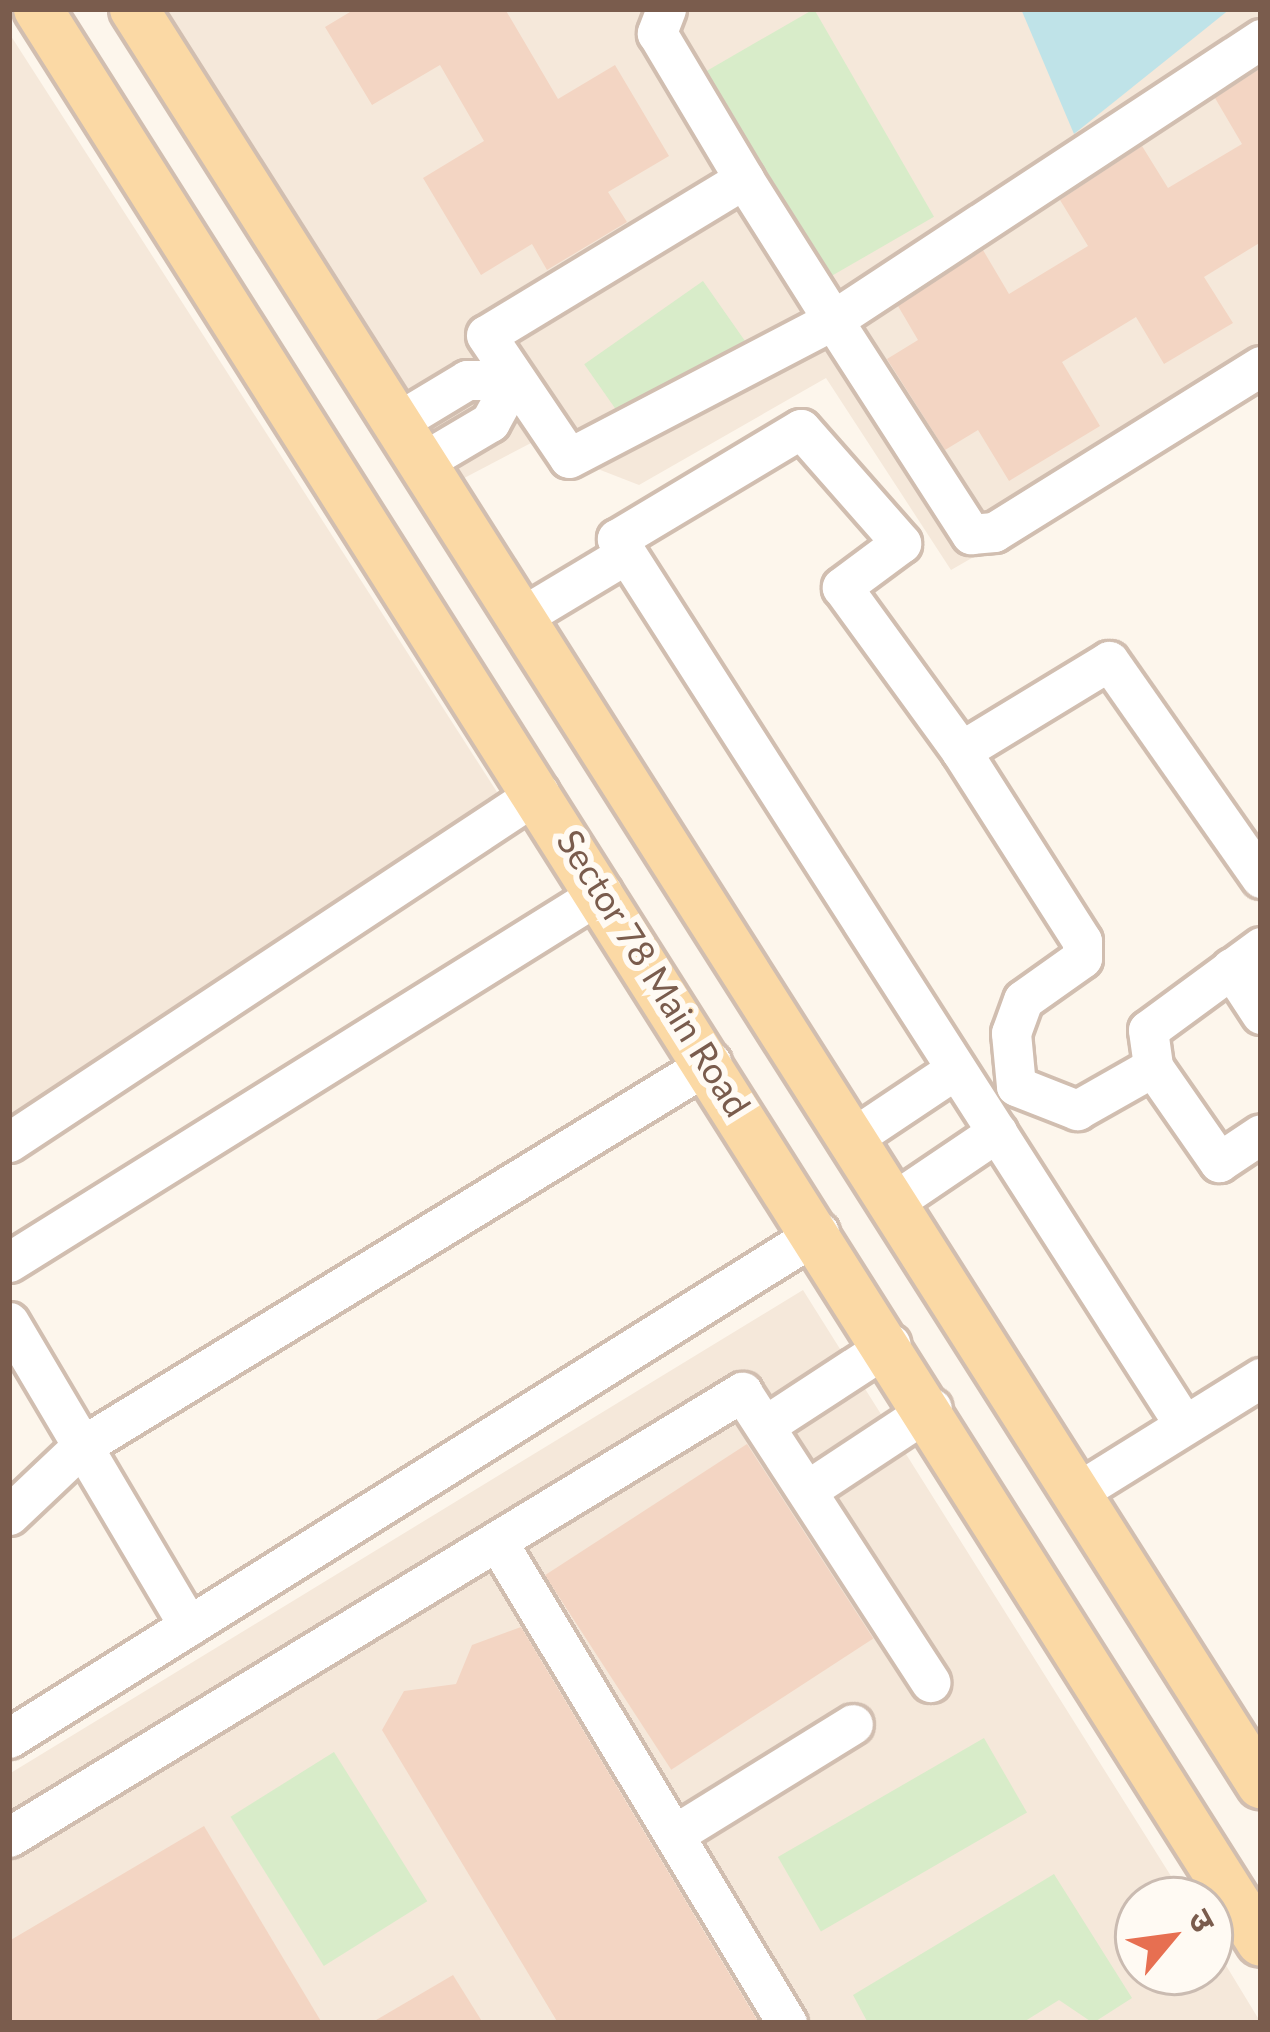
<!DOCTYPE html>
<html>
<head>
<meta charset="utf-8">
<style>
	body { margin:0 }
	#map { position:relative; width:1270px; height:2032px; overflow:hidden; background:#fdf6ec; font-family:Lato,"Noto Sans Devanagari",sans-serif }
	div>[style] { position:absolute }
	.residential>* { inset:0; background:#f5e8da }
	.green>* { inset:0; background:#d8ecc9; transform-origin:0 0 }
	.water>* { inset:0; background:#bfe3e8 }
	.building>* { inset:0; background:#f3d5c3; transform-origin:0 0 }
	.roads { filter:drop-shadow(3px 0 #d1beb0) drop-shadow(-3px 0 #d1beb0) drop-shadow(0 3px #d1beb0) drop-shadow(0 -3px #d1beb0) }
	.minor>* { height:39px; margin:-19.5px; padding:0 19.5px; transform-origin:19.5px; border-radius:19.5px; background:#fff }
	.major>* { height:48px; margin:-24px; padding:0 24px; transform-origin:24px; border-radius:24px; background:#fbd9a5 }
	span { translate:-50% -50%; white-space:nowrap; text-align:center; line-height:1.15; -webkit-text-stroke:12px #fffaf3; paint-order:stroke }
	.street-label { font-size:36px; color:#7a5c4d }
	.frame { position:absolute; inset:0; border:12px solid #7a5c4d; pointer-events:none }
	.north { position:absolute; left:1114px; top:1876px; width:120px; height:120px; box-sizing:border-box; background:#fffaf3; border:3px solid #cabbb1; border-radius:50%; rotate:61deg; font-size:33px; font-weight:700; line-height:48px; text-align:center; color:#7a5c4d }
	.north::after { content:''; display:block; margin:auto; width:42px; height:54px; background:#e76f51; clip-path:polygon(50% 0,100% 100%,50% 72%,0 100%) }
</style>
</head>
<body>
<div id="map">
	<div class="residential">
		<i style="clip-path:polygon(155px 9px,1261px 9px,1261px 392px,951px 570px,826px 378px,639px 485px,531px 443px,449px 486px)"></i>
		<i style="clip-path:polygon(9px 33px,497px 792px,9px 1136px)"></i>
		<i style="clip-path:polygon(803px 1290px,1186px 1900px,1138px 1900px,1138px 1972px,1210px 1972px,1210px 1939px,1261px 2023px,9px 2023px,9px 1774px)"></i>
	</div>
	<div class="green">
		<i style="left:814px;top:9px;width:240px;height:145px;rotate:60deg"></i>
		<i style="left:703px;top:281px;width:83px;height:145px;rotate:55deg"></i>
		<i style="left:984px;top:1738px;width:86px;height:238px;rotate:60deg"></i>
		<i style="left:334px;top:1752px;width:176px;height:122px;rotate:58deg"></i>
		<i style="clip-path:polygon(1054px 1874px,1132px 1998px,1093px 2023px,1059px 2000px,1022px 2023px,868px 2023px,853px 1995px)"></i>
	</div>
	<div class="water">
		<i style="clip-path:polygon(1021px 9px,1230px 9px,1074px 134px)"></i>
	</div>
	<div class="building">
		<i style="clip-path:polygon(355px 9px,505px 9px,558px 99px,615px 65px,669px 156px,608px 192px,627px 222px,547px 270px,532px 244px,481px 275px,423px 178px,484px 141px,440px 65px,372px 105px,325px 27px)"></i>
		<i style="clip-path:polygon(1261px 68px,1261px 242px,1204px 277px,1233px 323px,1164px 364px,1136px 317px,1062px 362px,1100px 426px,1009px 481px,978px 430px,945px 450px,887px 359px,918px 340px,898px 306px,983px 250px,1009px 294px,1088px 246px,1060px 200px,1142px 146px,1168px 188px,1242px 144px,1215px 98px)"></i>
		<i style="left:747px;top:1444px;width:232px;height:241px;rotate:57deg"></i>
		<i style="clip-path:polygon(521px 1627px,759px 2023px,558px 2023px,382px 1730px,404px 1691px,456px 1684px,472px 1645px)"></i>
		<i style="clip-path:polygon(204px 1826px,322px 2023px,9px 2023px,9px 1941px)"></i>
		<i style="clip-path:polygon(453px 1975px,483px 2023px,371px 2023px)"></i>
	</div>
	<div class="roads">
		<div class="minor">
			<i style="left:666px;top:9px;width:26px;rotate:111deg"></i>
			<i style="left:657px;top:33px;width:170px;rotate:59.2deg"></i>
			<i style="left:1261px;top:39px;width:512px;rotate:146.71deg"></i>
			<i style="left:833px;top:320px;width:167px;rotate:-122.3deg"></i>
			<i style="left:744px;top:179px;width:301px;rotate:148.8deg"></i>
			<i style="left:486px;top:335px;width:148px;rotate:56deg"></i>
			<i style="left:569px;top:458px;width:298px;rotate:-27.6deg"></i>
			<i style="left:833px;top:320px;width:255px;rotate:57.2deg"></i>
			<i style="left:971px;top:534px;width:23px;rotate:-5deg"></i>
			<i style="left:994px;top:532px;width:314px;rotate:-31.9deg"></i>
			<i style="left:394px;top:424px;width:85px;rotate:-31.1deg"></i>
			<i style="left:467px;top:380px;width:46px"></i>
			<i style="left:513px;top:380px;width:48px;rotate:118.7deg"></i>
			<i style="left:490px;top:422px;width:82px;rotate:149.4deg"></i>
			<i style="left:518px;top:619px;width:120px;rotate:-31deg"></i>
			<i style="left:961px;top:751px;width:225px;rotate:57.5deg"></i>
			<i style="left:1082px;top:941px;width:17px;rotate:90deg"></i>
			<i style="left:1082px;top:958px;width:72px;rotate:144.6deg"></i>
			<i style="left:1023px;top:1000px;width:35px;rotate:110deg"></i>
			<i style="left:1011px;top:1033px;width:53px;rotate:84.6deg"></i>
			<i style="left:1016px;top:1086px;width:66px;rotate:21.5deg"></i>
			<i style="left:1077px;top:1110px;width:87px;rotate:-29.5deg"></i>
			<i style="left:1261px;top:947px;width:140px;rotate:143.7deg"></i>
			<i style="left:1148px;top:1030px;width:37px;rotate:82deg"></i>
			<i style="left:1153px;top:1067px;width:116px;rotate:55.2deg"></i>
			<i style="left:1219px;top:1162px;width:50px;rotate:-33.7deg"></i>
			<i style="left:1231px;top:968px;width:55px;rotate:56.9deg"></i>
			<i style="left:851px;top:1139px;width:126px;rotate:-33.7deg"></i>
			<i style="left:9px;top:1142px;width:635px;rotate:-33.44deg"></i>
			<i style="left:892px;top:1203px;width:127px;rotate:-34.1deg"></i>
			<i style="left:9px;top:1262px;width:699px;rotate:-31.96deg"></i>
			<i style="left:9px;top:1322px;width:353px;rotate:59.4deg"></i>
			<i style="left:769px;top:1423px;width:145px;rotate:-33.1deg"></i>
			<i style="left:1183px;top:1423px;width:1050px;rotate:-122.63deg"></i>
			<i style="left:617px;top:539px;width:214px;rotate:-30.9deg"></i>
			<i style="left:801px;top:429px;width:152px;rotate:48.7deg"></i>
			<i style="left:901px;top:543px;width:74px;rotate:143.3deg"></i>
			<i style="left:842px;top:587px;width:203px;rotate:54deg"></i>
			<i style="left:961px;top:751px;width:173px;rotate:-31.3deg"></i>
			<i style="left:1109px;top:661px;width:265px;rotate:55deg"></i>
			<i style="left:809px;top:1489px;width:147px;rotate:-33.4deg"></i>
			<i style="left:1076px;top:1493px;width:218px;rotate:-31.9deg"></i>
			<i style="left:9px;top:1515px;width:100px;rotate:-43.4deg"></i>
			<i style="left:82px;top:1446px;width:737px;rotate:-31.4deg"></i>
			<i style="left:500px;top:1546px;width:557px;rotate:58.97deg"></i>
			<i style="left:9px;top:1738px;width:955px;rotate:-31.99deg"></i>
			<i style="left:675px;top:1834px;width:209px;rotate:-31.7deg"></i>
			<i style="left:9px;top:1837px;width:858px;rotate:-31.26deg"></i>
			<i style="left:742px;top:1392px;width:346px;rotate:57deg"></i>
		</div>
		<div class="major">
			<i style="left:38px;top:9px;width:2287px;rotate:57.68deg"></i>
			<i style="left:134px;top:9px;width:2103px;rotate:57.59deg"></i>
		</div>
	</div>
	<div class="street-label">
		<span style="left:654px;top:973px;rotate:58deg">Sector 78 Main Road</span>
	</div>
	<div class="frame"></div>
	<div class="north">उ</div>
</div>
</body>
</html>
